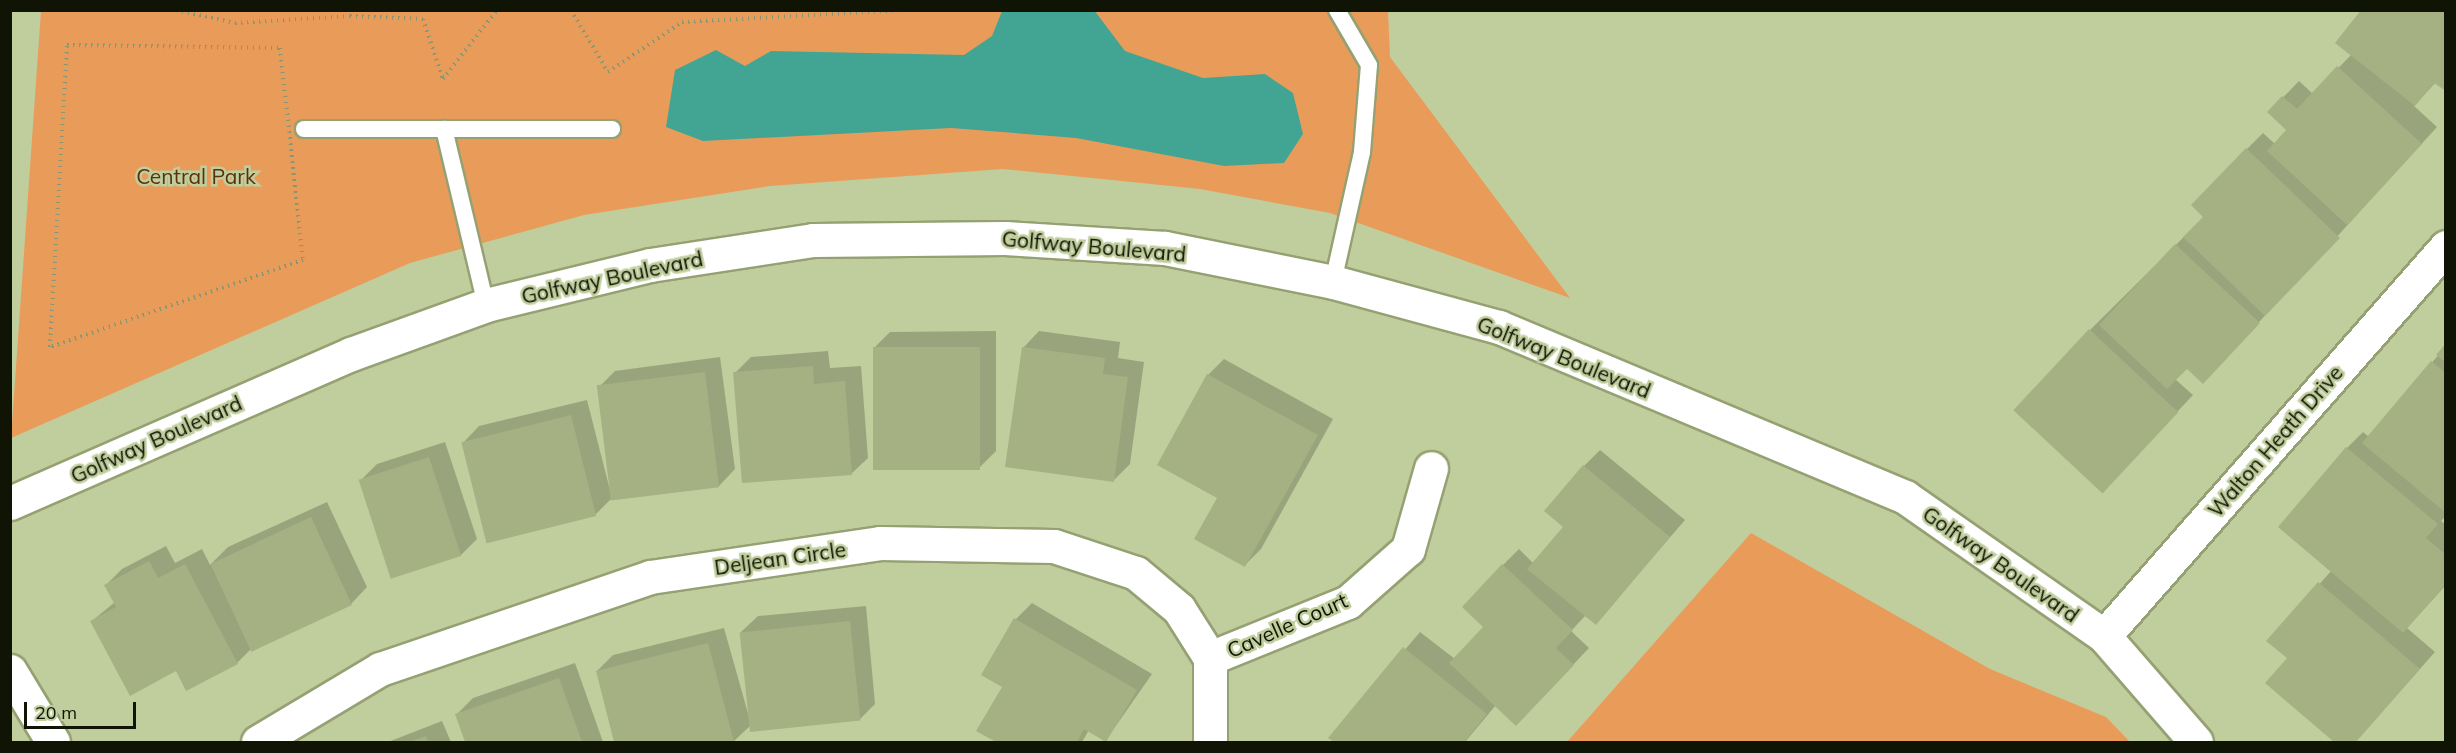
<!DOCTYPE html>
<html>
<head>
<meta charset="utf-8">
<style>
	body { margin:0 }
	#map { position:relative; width:2456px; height:753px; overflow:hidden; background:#c0cd9d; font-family:Mulish,sans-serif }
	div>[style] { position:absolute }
	.green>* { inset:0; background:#e99c5a }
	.water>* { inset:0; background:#42a593 }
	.shadow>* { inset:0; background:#0003 }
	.building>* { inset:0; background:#a5b182; transform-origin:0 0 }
	.path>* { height:4px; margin-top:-2px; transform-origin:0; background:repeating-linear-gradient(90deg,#8b956f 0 1.5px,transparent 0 6px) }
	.roads { filter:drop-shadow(2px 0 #95a172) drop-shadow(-2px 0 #95a172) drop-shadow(0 2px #95a172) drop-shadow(0 -2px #95a172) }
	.lane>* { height:16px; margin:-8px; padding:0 8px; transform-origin:8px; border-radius:8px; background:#fff }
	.street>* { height:33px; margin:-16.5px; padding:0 16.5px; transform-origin:16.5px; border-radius:16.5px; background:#fff }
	span { translate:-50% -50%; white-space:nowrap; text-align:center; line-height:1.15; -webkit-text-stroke:5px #c0cd9d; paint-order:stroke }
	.park-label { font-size:21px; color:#59320b }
	.street-label { font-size:21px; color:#101404 }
	.frame { position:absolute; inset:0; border:12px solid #101404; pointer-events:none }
	.scale { position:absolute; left:24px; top:702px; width:112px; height:27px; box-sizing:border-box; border:3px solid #101404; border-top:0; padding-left:8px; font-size:18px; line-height:21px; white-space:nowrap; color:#101404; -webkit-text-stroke:4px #c0cd9d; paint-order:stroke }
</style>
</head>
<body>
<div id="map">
	<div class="green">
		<i style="clip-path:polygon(41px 11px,1388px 11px,1390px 57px,1570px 298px,1330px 213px,1200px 189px,1003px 169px,770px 186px,584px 215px,410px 263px,11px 438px)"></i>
		<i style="clip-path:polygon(1751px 533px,1990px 669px,2106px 717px,2130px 742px,1567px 742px)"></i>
	</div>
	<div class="water">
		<i style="clip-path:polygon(1094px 10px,1125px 51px,1203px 78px,1265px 74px,1293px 93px,1303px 134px,1284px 163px,1224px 166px,1076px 138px,951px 128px,703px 141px,666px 127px,675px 70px,716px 50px,745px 66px,771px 51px,964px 55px,992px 36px,1002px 11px)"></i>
	</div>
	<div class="shadow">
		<i style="clip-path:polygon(2352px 54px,2436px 82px,2414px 106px,2437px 127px,2219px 366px,2187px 367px,2175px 379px,2193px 395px,2118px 475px,2090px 330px,2205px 216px,2193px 205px,2247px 149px,2263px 133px,2275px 144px,2288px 130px,2269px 112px,2299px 81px,2313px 94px)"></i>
		<i style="clip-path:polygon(996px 331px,996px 451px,980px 467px,874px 348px,890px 332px)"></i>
		<i style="clip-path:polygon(1039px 331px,1120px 342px,1118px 358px,1144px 362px,1130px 464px,1114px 480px,1023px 348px)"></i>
		<i style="clip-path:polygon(2446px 346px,2446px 516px,2441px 521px,2446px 525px,2446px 585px,2407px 628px,2435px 652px,2355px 742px,2336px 742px,2267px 683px,2289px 658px,2269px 641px,2332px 570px,2280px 527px,2347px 448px,2363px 432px,2369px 437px)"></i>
		<i style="clip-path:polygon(828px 351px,830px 368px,861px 366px,868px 458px,851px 474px,735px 373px,751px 357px)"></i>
		<i style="clip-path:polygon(720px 357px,735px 469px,719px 486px,599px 387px,615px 371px)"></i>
		<i style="clip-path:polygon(1224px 359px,1333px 419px,1261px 549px,1245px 565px,1219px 497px,1208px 375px)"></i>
		<i style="clip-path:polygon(587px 400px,612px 498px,596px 514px,463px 443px,479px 426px)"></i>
		<i style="clip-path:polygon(445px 442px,477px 539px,461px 555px,361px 480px,377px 464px)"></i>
		<i style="clip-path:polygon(1600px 450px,1685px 520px,1596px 623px,1586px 615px,1571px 631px,1589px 648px,1532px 708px,1496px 705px,1465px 742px,1336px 742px,1330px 738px,1420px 632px,1455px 659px,1485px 627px,1503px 565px,1519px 549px,1534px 564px,1565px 527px,1584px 466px)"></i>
		<i style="clip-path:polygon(327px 502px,367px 587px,351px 604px,251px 649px,237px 663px,176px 669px,92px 621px,115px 602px,106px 585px,122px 569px,166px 546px,175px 563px,202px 549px,210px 565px,228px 547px)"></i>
		<i style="clip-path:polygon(1032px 603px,1152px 674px,1106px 740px,1089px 730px,1082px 742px,999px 742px,978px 730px,1004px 687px,1016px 619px)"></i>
		<i style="clip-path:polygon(866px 606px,875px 704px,859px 720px,751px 725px,733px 742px,615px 742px,597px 671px,613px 655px,724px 628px,751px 724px,741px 632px,758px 616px)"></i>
		<i style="clip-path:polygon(575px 663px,603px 742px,467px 742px,457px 714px,473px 698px)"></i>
		<i style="clip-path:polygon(442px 721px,451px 742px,388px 742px)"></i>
	</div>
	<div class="building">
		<i style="clip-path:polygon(2361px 10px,2446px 10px,2446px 91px,2434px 83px,2415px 106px,2335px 43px)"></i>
		<i style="clip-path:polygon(2337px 66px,2422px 144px,2347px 225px,2267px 151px,2286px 130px,2267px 112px,2282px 96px,2297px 109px)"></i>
		<i style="clip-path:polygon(2246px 148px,2340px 238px,2265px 316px,2183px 237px,2203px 217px,2191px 205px)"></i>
		<i style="clip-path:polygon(2175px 244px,2260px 323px,2203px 384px,2187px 369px,2167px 389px,2099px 325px)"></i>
		<i style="left:2089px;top:329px;width:122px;height:111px;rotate:43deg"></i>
		<i style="clip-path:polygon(2446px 343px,2446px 363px,2436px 355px)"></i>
		<i style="left:873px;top:347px;width:107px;height:123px"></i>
		<i style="clip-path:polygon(1022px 347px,1105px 358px,1103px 374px,1128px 377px,1114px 482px,1005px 467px)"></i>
		<i style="clip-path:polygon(2431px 361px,2446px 373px,2446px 513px,2362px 443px)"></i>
		<i style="clip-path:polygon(813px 366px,814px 384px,845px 381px,852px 475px,742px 483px,733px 372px)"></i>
		<i style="left:705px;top:372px;width:116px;height:109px;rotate:83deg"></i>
		<i style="clip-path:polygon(1207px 374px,1318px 435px,1245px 567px,1194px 539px,1217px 498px,1157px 465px)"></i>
		<i style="left:571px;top:415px;width:104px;height:113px;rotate:76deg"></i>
		<i style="clip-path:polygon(2346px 447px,2438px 524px,2426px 538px,2446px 555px,2446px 584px,2403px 633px,2278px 527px)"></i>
		<i style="left:429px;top:457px;width:104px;height:74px;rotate:72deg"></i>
		<i style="clip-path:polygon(1583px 465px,1670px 537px,1596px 625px,1527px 569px,1563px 527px,1544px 511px)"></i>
		<i style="left:311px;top:517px;width:97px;height:111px;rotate:65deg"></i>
		<i style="clip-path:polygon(149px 561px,158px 578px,185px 564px,238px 664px,186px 691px,176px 671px,130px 696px,90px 621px,116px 607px,104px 585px)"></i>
		<i style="clip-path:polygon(1502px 564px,1573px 630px,1556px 648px,1574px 665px,1516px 726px,1449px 663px,1483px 627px,1462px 607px)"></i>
		<i style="clip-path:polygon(2318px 582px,2420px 669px,2356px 742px,2334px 742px,2265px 683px,2287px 658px,2266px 641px)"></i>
		<i style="clip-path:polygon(1014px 618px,1137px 690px,1106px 742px,1084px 729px,1077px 742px,996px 742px,976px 731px,1002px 687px,981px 675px)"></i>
		<i style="left:850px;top:621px;width:100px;height:111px;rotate:84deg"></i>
		<i style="clip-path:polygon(708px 643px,734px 742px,614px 742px,596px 671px)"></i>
		<i style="clip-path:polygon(1403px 647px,1487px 714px,1464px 742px,1334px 742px,1328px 738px)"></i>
		<i style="clip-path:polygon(559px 678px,582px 742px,465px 742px,455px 714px)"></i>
		<i style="clip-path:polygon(426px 736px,428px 742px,409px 742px)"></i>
	</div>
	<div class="path">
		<i style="left:176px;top:10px;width:60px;rotate:12.4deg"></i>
		<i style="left:235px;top:23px;width:115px;rotate:-3.5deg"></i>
		<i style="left:350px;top:16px;width:73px;rotate:2.4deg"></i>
		<i style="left:423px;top:19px;width:63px;rotate:71.6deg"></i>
		<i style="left:443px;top:79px;width:88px;rotate:-52deg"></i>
		<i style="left:571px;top:10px;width:72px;rotate:59.2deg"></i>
		<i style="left:608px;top:72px;width:89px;rotate:-34deg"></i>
		<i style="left:682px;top:22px;width:219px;rotate:-3.1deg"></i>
		<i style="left:67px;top:45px;width:213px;rotate:0.8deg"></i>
		<i style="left:280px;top:48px;width:213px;rotate:83.8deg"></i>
		<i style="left:303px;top:260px;width:268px;rotate:161deg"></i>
		<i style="left:50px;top:347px;width:302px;rotate:-86.8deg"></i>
	</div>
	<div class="roads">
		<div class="lane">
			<i style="left:304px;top:129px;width:140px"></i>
			<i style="left:1333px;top:282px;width:133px;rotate:-77.4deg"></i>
			<i style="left:1362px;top:152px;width:87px;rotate:-85.4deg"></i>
			<i style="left:1369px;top:65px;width:64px;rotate:-120.2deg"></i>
			<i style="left:486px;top:305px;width:181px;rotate:-103.4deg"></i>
			<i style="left:444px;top:129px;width:168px"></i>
		</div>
		<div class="street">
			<i style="left:10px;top:503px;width:372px;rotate:-23.6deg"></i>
			<i style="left:351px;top:354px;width:144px;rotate:-19.9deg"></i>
			<i style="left:486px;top:305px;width:169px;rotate:-13.7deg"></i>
			<i style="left:650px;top:265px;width:165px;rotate:-8.7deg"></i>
			<i style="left:813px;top:240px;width:192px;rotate:-0.6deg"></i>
			<i style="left:1005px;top:238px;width:160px;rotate:3.6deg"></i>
			<i style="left:1165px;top:248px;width:171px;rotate:11.4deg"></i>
			<i style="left:1333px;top:282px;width:172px;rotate:15.2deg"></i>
			<i style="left:1499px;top:327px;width:440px;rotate:22.7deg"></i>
			<i style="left:1905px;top:497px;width:243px;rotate:34.9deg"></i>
			<i style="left:2104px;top:636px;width:140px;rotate:49deg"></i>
			<i style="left:2104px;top:636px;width:518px;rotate:-48.68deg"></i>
			<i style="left:1210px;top:658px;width:149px;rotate:-22.1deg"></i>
			<i style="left:1348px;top:602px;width:80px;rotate:-41.5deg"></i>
			<i style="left:1408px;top:549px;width:84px;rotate:-74.1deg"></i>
			<i style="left:10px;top:671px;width:83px;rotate:58.8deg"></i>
			<i style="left:258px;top:742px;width:142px;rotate:-30.9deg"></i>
			<i style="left:380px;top:669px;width:285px;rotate:-18.8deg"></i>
			<i style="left:650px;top:577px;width:232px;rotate:-8.4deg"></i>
			<i style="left:880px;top:543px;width:174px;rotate:1deg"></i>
			<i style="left:1054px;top:546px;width:86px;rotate:18.2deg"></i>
			<i style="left:1136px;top:573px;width:56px;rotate:39.9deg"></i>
			<i style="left:1179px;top:609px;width:58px;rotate:57.7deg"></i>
			<i style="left:1210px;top:658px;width:84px;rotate:90deg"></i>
		</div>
	</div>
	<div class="park-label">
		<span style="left:196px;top:176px">Central Park</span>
	</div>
	<div class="street-label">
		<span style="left:1094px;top:246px;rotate:5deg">Golfway Boulevard</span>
		<span style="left:612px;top:277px;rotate:-12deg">Golfway Boulevard</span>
		<span style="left:1564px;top:357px;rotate:22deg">Golfway Boulevard</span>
		<span style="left:156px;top:439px;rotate:-24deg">Golfway Boulevard</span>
		<span style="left:2275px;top:441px;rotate:-49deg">Walton Heath Drive</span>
		<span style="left:780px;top:558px;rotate:-8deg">Deljean Circle</span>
		<span style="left:2001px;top:564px;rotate:35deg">Golfway Boulevard</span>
		<span style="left:1287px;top:625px;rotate:-24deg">Cavelle Court</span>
	</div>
	<div class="frame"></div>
	<div class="scale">20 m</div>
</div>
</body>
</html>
